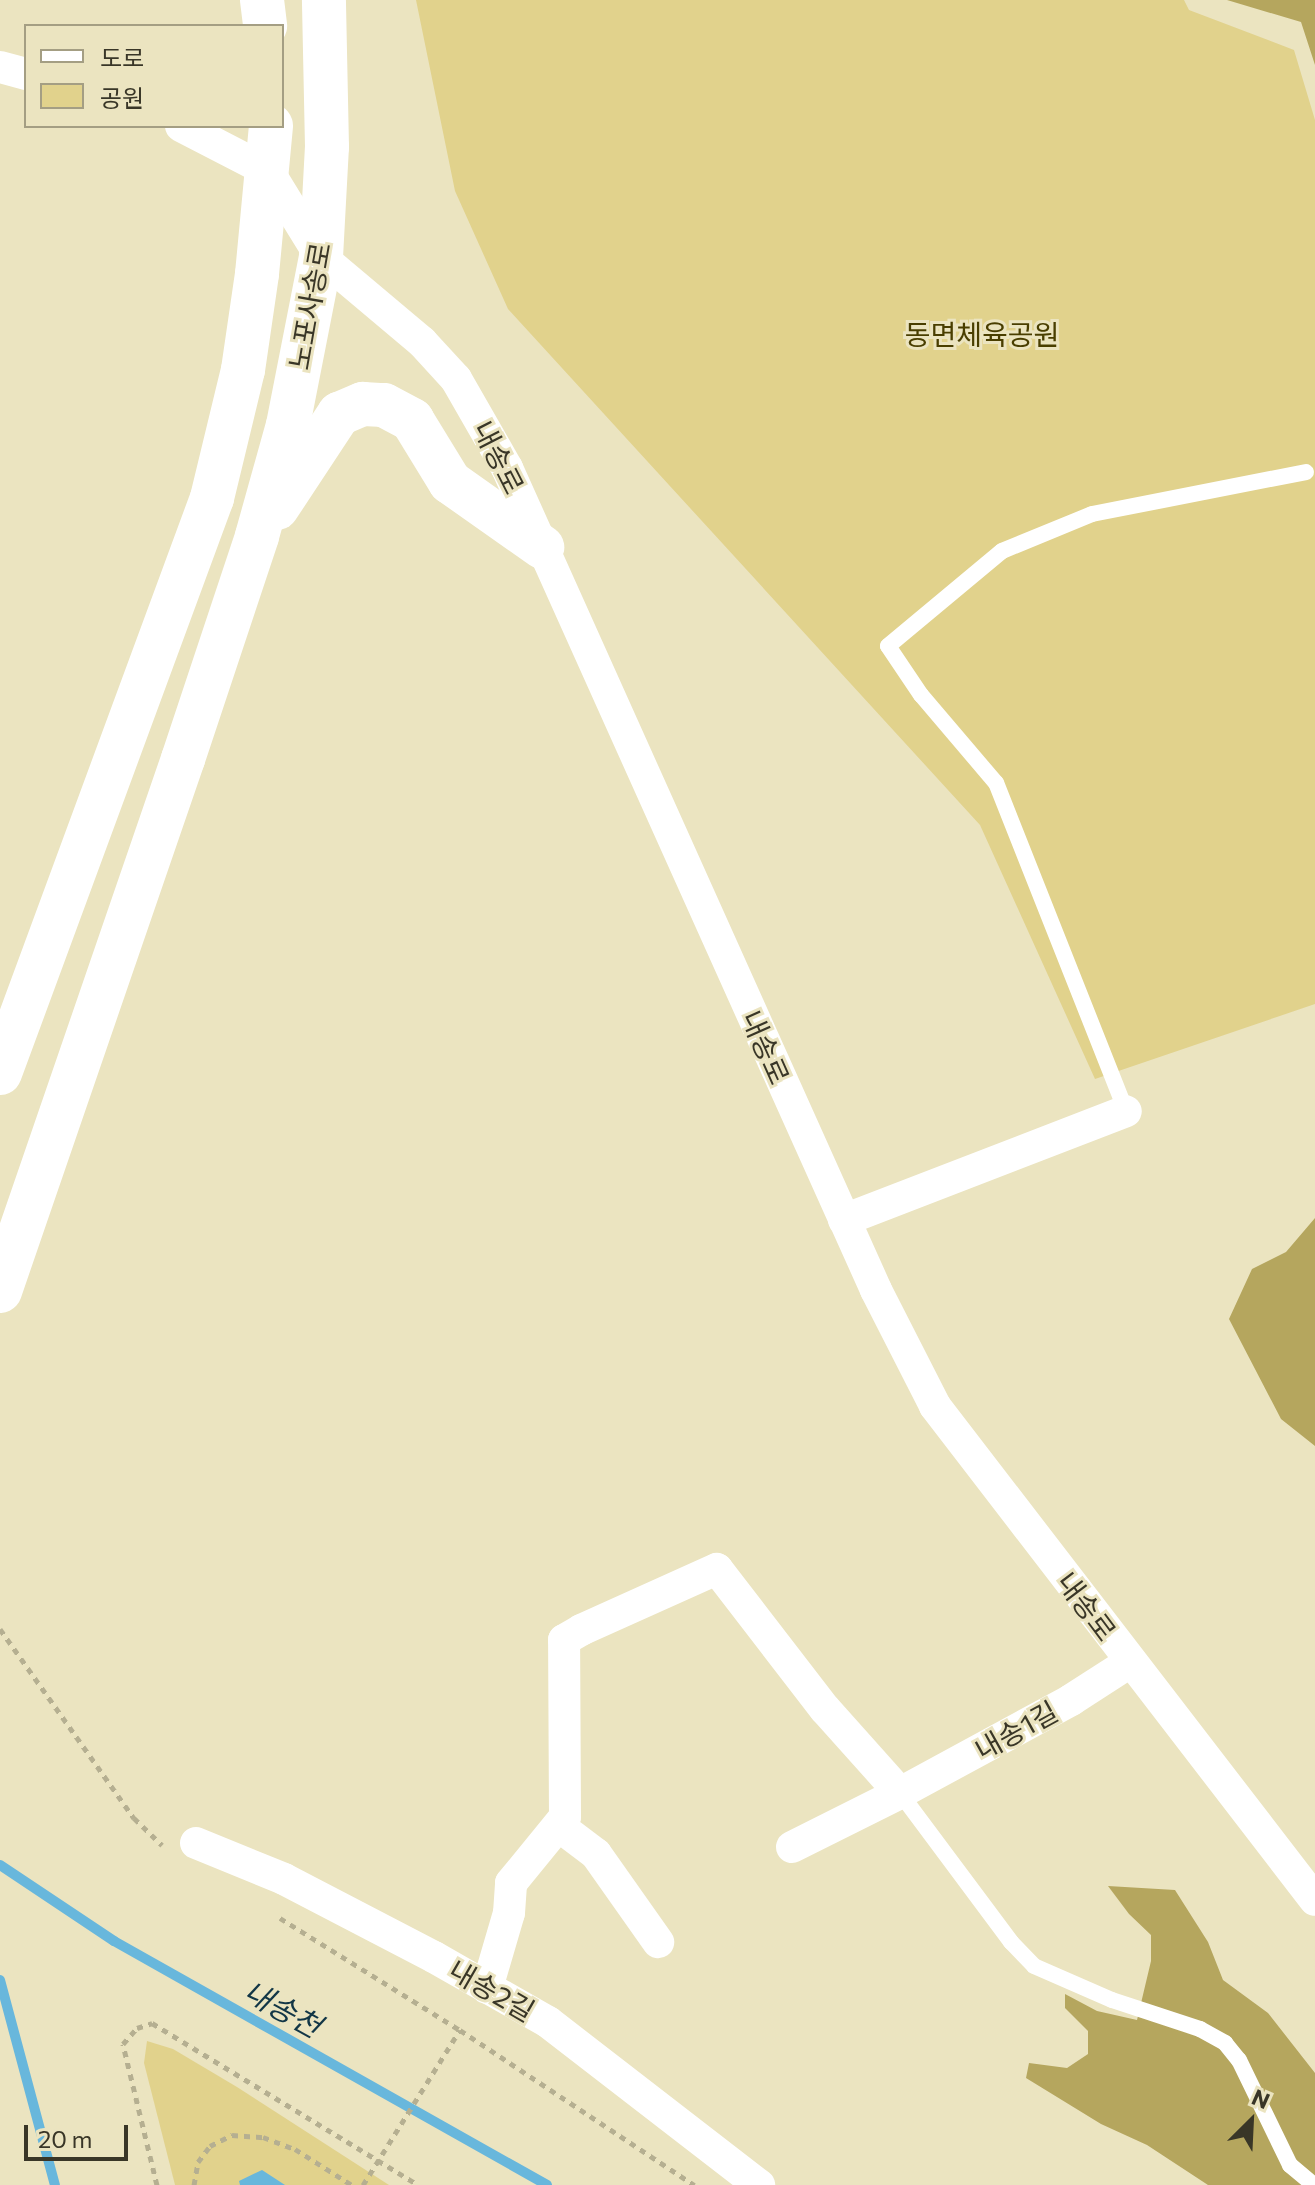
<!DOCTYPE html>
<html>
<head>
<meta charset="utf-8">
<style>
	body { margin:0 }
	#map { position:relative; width:1315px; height:2185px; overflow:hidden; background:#ebe4c0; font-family:Commissioner,"Noto Sans KR",sans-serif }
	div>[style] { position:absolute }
	.green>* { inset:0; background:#e1d28c }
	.forest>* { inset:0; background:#b5a65e }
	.water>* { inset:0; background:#68b7dc }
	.stream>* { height:10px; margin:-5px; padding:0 5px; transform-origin:5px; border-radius:5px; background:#68b7dc }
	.path>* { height:5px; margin-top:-2.5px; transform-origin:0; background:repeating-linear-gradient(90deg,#b5af91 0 6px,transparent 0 12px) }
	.service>* { height:16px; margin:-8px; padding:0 8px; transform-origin:8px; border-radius:8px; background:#fff }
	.minor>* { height:32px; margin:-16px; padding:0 16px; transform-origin:16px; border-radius:16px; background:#fff }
	.secondary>* { height:44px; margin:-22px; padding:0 22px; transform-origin:22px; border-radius:22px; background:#fff }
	span { translate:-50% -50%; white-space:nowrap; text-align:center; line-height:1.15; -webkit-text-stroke:6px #ebe4c0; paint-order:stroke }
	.street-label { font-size:28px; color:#393627 }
	.park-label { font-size:28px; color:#493e00 }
	.water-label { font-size:30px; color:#123646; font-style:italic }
	.legend { position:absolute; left:24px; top:24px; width:260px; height:104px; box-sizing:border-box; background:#ebe4c0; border:2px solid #a49e83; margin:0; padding:10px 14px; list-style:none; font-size:24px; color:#393627 }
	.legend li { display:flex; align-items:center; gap:16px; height:40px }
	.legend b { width:40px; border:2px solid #a49e83 }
	.north { position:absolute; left:1211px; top:2081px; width:80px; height:80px; -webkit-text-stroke:6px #ebe4c0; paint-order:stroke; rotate:24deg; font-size:22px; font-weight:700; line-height:32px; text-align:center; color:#393627 }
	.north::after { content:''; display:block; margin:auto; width:28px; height:36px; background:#393627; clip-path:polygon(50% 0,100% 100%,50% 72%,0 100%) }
	.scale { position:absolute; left:24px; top:2125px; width:104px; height:36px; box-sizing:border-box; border:4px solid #393627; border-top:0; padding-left:10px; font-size:24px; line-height:28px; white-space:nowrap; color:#393627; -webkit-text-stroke:6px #ebe4c0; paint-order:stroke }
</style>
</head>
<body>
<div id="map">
	<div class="green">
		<i style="clip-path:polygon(416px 0,1184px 0,1189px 10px,1294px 50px,1315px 120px,1315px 1004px,1095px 1079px,980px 825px,508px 309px,455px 191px)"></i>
		<i style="clip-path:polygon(147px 2041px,173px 2049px,237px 2087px,389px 2185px,175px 2185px,144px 2063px)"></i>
	</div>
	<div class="forest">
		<i style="clip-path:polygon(1227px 0,1315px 0,1315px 65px,1301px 22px)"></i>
		<i style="clip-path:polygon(1315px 1218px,1315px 1446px,1281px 1419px,1229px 1319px,1252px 1269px,1286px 1252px)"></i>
		<i style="clip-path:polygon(1108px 1886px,1175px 1890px,1208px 1942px,1223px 1980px,1268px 2013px,1315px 2073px,1315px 2185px,1208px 2185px,1147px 2145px,1101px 2124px,1026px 2078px,1029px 2063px,1067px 2068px,1088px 2054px,1088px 2031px,1065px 2008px,1065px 1994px,1097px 2011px,1137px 2020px,1151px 1961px,1151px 1935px,1129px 1914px)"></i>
	</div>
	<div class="water">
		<i style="clip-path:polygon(262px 2170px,285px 2185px,240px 2185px,239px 2181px)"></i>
	</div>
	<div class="stream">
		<i style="left:0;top:1865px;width:137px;rotate:33.7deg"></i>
		<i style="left:114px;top:1941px;width:497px;rotate:29.4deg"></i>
		<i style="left:0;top:1980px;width:212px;rotate:75deg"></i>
	</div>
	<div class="path">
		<i style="left:0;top:1629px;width:232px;rotate:54.7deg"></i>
		<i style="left:134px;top:1818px;width:39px;rotate:44deg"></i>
		<i style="left:280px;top:1918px;width:212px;rotate:31.9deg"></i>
		<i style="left:460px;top:2030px;width:281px;rotate:33.5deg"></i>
		<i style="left:157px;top:2185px;width:145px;rotate:-103.6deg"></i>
		<i style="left:123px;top:2044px;width:21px;rotate:-49deg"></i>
		<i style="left:137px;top:2028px;width:16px;rotate:-18deg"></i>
		<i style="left:152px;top:2023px;width:311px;rotate:31.3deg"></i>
		<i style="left:194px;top:2185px;width:23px;rotate:-80deg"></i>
		<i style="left:198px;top:2162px;width:20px;rotate:-53deg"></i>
		<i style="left:210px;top:2146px;width:25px;rotate:-27deg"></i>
		<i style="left:232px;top:2135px;width:31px;rotate:4deg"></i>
		<i style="left:263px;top:2137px;width:34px;rotate:21deg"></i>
		<i style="left:295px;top:2149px;width:67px;rotate:32.3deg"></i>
		<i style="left:363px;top:2185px;width:183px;rotate:-58deg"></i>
	</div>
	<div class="service">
		<i style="left:1126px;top:1111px;width:353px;rotate:-111.6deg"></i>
		<i style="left:996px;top:783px;width:116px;rotate:-130.4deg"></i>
		<i style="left:921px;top:695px;width:59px;rotate:-124deg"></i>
		<i style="left:888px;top:646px;width:148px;rotate:-39.8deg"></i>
		<i style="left:1002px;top:551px;width:97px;rotate:-22.3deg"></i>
		<i style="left:1092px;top:514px;width:218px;rotate:-11.1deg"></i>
		<i style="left:900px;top:1793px;width:186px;rotate:53.3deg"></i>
		<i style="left:1011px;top:1942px;width:33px;rotate:46deg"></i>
		<i style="left:1034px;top:1966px;width:85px;rotate:23.6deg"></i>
		<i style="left:1112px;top:2000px;width:93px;rotate:18.2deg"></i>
		<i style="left:1200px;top:2029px;width:29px;rotate:29deg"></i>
		<i style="left:1225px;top:2043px;width:22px;rotate:51deg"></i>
		<i style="left:1239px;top:2060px;width:117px;rotate:64.1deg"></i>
		<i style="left:1290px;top:2165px;width:31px;rotate:40deg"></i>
	</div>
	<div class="minor">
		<i style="left:0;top:67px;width:27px;rotate:15deg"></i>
		<i style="left:181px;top:126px;width:98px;rotate:27.3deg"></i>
		<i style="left:268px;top:171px;width:101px;rotate:58.4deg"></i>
		<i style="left:321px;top:257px;width:132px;rotate:40.1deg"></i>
		<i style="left:422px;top:342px;width:50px;rotate:47.4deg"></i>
		<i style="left:456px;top:379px;width:103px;rotate:60.2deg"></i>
		<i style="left:507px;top:468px;width:901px;rotate:65.82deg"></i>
		<i style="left:876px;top:1290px;width:130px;rotate:63deg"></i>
		<i style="left:935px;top:1406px;width:623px;rotate:52.43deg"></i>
		<i style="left:844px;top:1220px;width:302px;rotate:-21.1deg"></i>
		<i style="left:559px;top:1826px;width:46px;rotate:37.1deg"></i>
		<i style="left:596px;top:1854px;width:108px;rotate:54.8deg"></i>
		<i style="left:196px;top:1843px;width:95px;rotate:22.2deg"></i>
		<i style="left:284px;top:1879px;width:169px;rotate:27.5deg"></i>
		<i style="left:434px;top:1957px;width:131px;rotate:29.7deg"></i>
		<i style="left:548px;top:2022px;width:267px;rotate:37.7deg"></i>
		<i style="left:792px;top:1847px;width:121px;rotate:-26.6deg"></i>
		<i style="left:900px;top:1793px;width:195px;rotate:-28.5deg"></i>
		<i style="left:1071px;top:1700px;width:70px;rotate:-32.8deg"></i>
		<i style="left:487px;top:1988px;width:78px;rotate:-73.7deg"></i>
		<i style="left:509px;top:1913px;width:30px;rotate:-86deg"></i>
		<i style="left:511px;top:1883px;width:85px;rotate:-50.7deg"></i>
		<i style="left:565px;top:1817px;width:177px;rotate:-90.3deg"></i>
		<i style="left:564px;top:1640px;width:20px;rotate:-30deg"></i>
		<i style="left:581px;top:1630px;width:149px;rotate:-24.2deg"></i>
		<i style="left:717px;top:1569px;width:177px;rotate:52.4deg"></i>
		<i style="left:825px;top:1709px;width:113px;rotate:48.2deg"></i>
	</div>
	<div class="secondary">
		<i style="left:262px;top:0;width:26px;rotate:83deg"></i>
		<i style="left:277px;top:508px;width:113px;rotate:-56.6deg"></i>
		<i style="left:339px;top:414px;width:26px;rotate:-23deg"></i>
		<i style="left:363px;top:404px;width:21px;rotate:3deg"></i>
		<i style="left:384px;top:405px;width:32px;rotate:28deg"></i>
		<i style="left:412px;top:420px;width:73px;rotate:58.5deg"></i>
		<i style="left:450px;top:482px;width:113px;rotate:35.2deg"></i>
		<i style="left:0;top:1073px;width:613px;rotate:-69.76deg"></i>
		<i style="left:212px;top:498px;width:132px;rotate:-76.4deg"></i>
		<i style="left:243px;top:370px;width:97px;rotate:-81.7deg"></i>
		<i style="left:257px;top:274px;width:149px;rotate:-84.6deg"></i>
		<i style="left:0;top:1291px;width:563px;rotate:-71.02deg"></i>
		<i style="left:183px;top:759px;width:235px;rotate:-71.6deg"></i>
		<i style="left:257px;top:536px;width:115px;rotate:-74.4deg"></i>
		<i style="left:288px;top:425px;width:171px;rotate:-78.9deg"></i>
		<i style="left:321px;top:257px;width:110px;rotate:-86.9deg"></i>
		<i style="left:327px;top:147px;width:147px;rotate:-91.2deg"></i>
	</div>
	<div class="street-label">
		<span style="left:309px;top:306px;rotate:-80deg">노포사송로</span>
		<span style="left:499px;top:457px;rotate:63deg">내송로</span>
		<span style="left:766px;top:1047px;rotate:66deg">내송로</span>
		<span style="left:1087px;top:1606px;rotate:53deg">내송로</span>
		<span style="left:1016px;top:1730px;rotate:-29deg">내송1길</span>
		<span style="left:492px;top:1990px;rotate:30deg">내송2길</span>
	</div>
	<div class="park-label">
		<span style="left:982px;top:334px">동면체육공원</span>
	</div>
	<div class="water-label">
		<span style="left:283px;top:2008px;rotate:29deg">내송천</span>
	</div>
	<ul class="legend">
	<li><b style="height:10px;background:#fff"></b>도로</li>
	<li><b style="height:22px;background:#e1d28c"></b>공원</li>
	</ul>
	<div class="north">N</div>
	<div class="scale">20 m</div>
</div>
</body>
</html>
